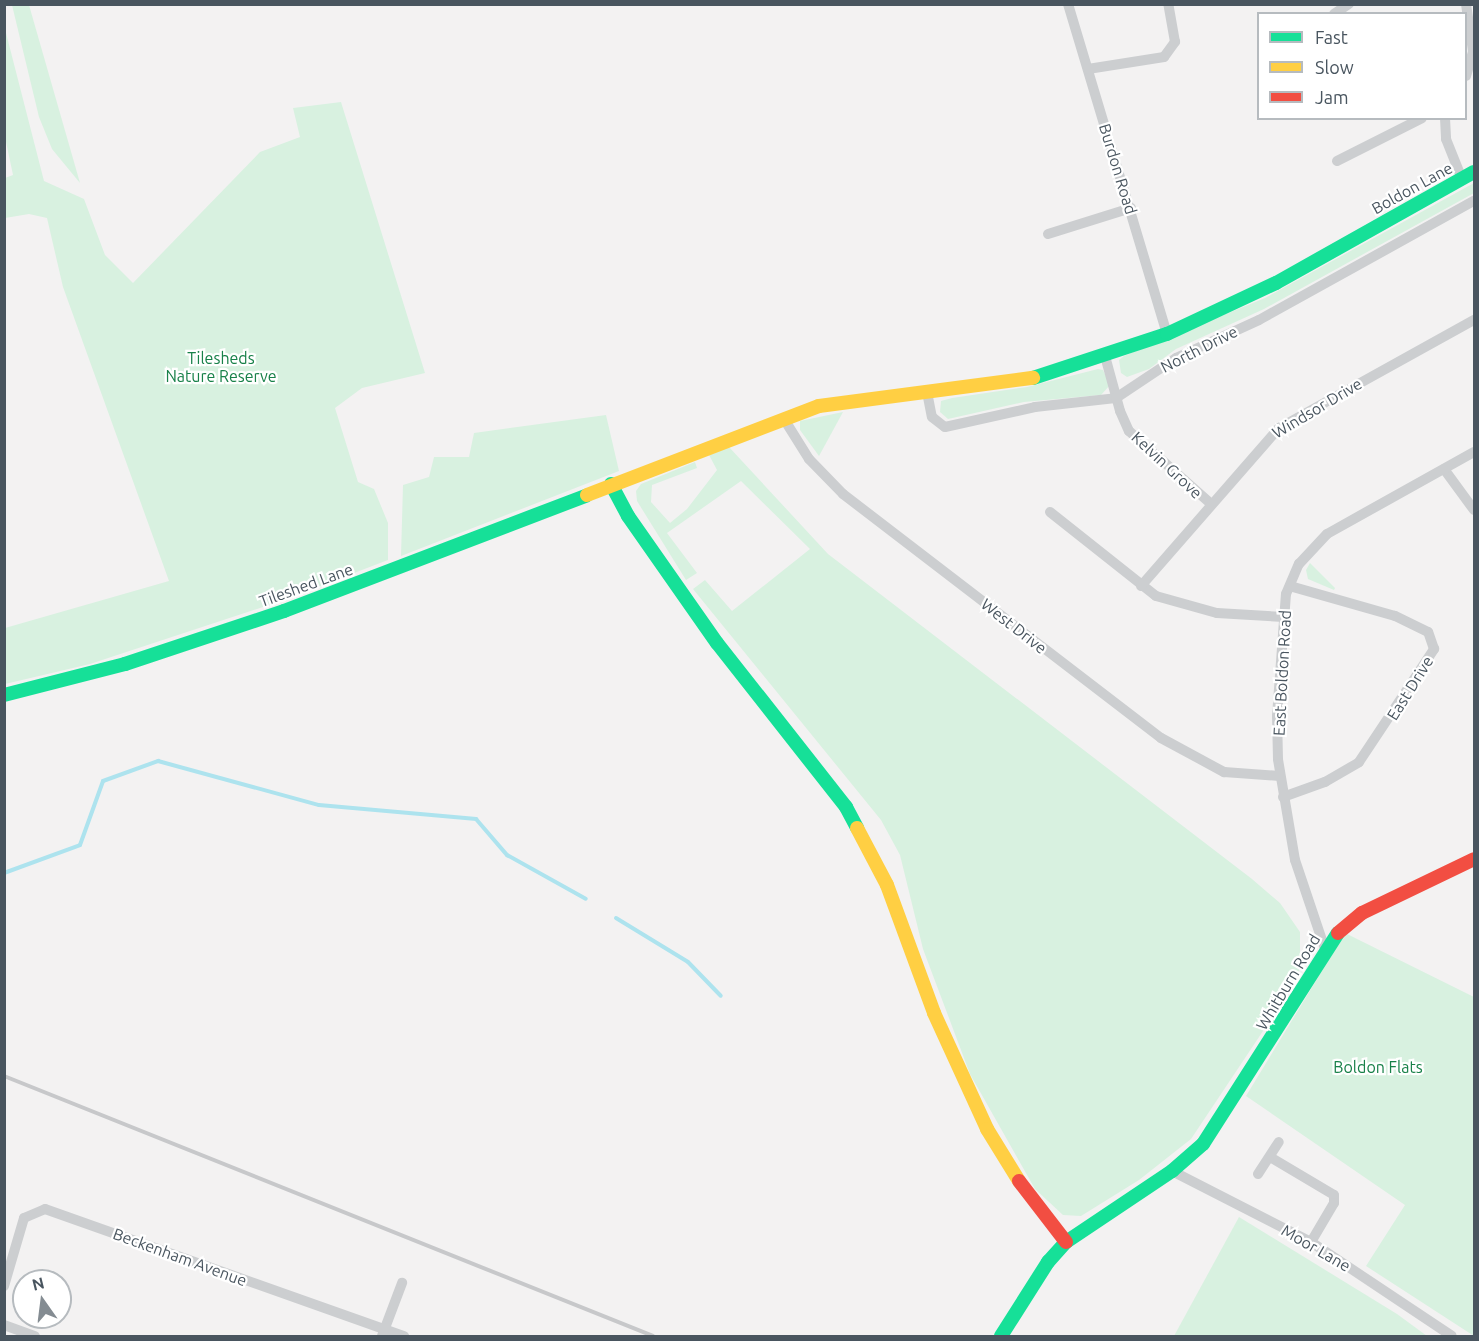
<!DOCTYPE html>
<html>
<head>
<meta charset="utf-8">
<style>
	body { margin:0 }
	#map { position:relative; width:1479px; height:1341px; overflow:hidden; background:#f3f2f2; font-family:Ubuntu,sans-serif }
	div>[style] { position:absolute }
	.green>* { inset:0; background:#d8f1e0 }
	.stream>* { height:4px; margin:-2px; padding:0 2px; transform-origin:2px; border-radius:2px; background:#ade3ee }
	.street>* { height:10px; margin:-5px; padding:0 5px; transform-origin:5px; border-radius:5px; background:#ccced0 }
	.fast>* { height:14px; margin:-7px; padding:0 7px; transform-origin:7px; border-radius:7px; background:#16e098 }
	.slow>* { height:14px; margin:-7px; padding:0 7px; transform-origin:7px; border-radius:7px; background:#ffcf43 }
	.jam>* { height:14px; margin:-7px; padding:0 7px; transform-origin:7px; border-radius:7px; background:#f24e42 }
	.rail>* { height:4px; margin:-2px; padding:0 2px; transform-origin:2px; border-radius:2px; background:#c7c8ca }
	span { translate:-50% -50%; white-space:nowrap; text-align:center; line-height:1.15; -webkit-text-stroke:4.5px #fff; paint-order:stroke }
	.street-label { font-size:16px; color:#49555f }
	.park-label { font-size:16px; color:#188149 }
	.frame { position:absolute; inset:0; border:6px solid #49555f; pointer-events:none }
	.legend { position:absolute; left:1257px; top:12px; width:210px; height:108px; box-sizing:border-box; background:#fff; border:2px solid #b6bbbf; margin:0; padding:8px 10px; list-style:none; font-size:18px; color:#49555f }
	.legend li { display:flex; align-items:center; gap:12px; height:30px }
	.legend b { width:30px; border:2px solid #b6bbbf }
	.north { position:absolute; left:12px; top:1269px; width:60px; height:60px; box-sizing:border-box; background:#fff; border:2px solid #b6bbbf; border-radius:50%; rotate:346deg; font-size:16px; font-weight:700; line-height:24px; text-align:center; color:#49555f }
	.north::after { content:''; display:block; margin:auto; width:21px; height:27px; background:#848c92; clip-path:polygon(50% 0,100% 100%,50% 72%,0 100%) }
</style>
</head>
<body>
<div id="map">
	<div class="green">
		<i style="clip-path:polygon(12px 5px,29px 5px,80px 183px,52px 149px,39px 117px)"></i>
		<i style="clip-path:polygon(5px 29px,44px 181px,84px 199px,105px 255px,133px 283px,260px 152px,300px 137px,293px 108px,341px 102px,425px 373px,362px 388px,335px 408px,358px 482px,374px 489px,388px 523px,388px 560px,281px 601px,90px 664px,5px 684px,5px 628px,169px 581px,63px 287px,47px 218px,29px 214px,5px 218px,5px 178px,13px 175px,5px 137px)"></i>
		<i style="clip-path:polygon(1474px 183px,1474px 193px,1264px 309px,1176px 349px,1149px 369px,1127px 377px,1121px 373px,1119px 360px,1124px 356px,1265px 298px)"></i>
		<i style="clip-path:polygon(1098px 369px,1103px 370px,1110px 385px,1101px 395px,1024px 402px,948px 419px,940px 412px,941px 401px,952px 398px,1027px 387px)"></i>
		<i style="clip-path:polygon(843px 412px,819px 456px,800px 430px,800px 421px)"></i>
		<i style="clip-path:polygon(606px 415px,619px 471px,401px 556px,403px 485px,429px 477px,434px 457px,469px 457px,474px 433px)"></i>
		<i style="clip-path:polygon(729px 447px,828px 554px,1252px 879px,1280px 903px,1300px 932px,1300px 969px,1279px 1007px,1191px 1139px,1139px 1180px,1081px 1216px,1063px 1215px,1035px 1189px,970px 1074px,923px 949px,900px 855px,881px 820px,693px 589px,705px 580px,732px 611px,810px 549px,741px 481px,667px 533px,697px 573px,686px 580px,637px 501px,636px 491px,641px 484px,695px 462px,697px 468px,652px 485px,651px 502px,670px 523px,687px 509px,717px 470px,709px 455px)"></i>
		<i style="clip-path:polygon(1310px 563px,1335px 588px,1334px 590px,1308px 579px,1306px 570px)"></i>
		<i style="clip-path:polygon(1345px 933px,1474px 997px,1474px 1336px,1366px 1266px,1405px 1205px,1246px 1096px)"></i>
		<i style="clip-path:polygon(1239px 1217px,1397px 1314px,1427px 1336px,1174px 1336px)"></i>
	</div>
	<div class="stream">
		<i style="left:4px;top:873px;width:81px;rotate:-20.2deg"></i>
		<i style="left:80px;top:845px;width:68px;rotate:-70.2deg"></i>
		<i style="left:103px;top:781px;width:59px;rotate:-20deg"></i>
		<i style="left:158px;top:761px;width:167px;rotate:15.3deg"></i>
		<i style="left:319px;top:805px;width:158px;rotate:5.1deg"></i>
		<i style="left:476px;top:819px;width:48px;rotate:49.3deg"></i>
		<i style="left:507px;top:855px;width:90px;rotate:29.1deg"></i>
		<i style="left:616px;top:918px;width:84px;rotate:31.4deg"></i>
		<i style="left:688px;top:962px;width:47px;rotate:45.9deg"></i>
	</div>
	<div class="street">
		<i style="left:1068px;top:4px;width:345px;rotate:73.3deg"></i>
		<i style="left:1334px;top:14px;width:18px;rotate:-34deg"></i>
		<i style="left:1088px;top:69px;width:77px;rotate:-9deg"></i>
		<i style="left:1164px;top:57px;width:19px;rotate:-54deg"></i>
		<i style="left:1175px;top:42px;width:39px;rotate:-100deg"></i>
		<i style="left:1466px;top:76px;width:26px;rotate:-74deg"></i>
		<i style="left:1473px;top:51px;width:48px;rotate:-98.5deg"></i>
		<i style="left:1445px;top:118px;width:21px;rotate:87deg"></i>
		<i style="left:1446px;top:139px;width:43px;rotate:68.2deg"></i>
		<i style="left:1337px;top:161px;width:95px;rotate:-26.8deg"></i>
		<i style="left:1048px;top:234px;width:87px;rotate:-17.4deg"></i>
		<i style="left:1105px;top:356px;width:57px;rotate:74.7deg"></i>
		<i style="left:1120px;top:411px;width:22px;rotate:66deg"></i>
		<i style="left:1129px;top:431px;width:108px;rotate:41.6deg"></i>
		<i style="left:927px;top:392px;width:25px;rotate:79deg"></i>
		<i style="left:932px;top:417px;width:16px;rotate:38deg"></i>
		<i style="left:945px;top:427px;width:92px;rotate:-12.5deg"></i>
		<i style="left:1035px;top:407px;width:81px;rotate:-6.3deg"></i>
		<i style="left:1116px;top:398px;width:72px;rotate:-33.7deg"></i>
		<i style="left:1176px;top:358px;width:91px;rotate:-24.6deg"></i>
		<i style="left:1259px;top:320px;width:246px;rotate:-29deg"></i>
		<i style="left:784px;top:419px;width:47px;rotate:58deg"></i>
		<i style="left:809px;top:459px;width:49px;rotate:45.8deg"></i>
		<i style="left:843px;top:494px;width:401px;rotate:37.5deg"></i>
		<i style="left:1161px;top:738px;width:72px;rotate:28.4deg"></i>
		<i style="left:1224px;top:772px;width:56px;rotate:4.1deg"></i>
		<i style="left:1444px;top:469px;width:51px;rotate:53.8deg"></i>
		<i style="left:1050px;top:512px;width:135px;rotate:38.4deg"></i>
		<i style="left:1156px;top:596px;width:63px;rotate:15.6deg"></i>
		<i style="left:1217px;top:613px;width:67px;rotate:3.4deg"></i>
		<i style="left:1141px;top:586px;width:210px;rotate:-48.9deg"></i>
		<i style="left:1279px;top:428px;width:223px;rotate:-29deg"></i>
		<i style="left:1283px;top:797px;width:45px;rotate:-19.7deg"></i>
		<i style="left:1325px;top:782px;width:39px;rotate:-30deg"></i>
		<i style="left:1359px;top:762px;width:136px;rotate:-56.4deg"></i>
		<i style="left:1434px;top:649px;width:18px;rotate:-109deg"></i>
		<i style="left:1428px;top:632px;width:37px;rotate:-154deg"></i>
		<i style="left:1395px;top:616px;width:109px;rotate:-164.1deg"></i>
		<i style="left:1326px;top:952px;width:97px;rotate:-108.6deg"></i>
		<i style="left:1295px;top:860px;width:102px;rotate:-99.6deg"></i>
		<i style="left:1278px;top:759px;width:43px;rotate:-91.3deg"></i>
		<i style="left:1277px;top:716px;width:122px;rotate:-85.8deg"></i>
		<i style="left:1286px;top:594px;width:33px;rotate:-67deg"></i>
		<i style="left:1299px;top:564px;width:41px;rotate:-47deg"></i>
		<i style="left:1327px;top:534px;width:168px;rotate:-29.2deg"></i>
		<i style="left:1270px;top:1157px;width:74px;rotate:30.7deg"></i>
		<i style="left:1334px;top:1195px;width:8px;rotate:90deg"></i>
		<i style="left:1334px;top:1203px;width:45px;rotate:120.5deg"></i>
		<i style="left:1172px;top:1171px;width:156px;rotate:27.1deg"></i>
		<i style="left:1311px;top:1242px;width:169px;rotate:33.7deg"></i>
		<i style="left:1258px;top:1174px;width:38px;rotate:-57deg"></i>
		<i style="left:4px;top:1286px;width:71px;rotate:-73.6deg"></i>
		<i style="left:24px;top:1218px;width:23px;rotate:-23deg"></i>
		<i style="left:45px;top:1209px;width:381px;rotate:19.5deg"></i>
		<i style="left:4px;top:1325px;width:33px;rotate:20deg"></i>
		<i style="left:382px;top:1336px;width:57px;rotate:-69.3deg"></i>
	</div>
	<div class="fast">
		<i style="left:1033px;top:378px;width:141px;rotate:-18.2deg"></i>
		<i style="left:1167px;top:334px;width:120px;rotate:-25.1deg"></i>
		<i style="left:1276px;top:283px;width:227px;rotate:-29.3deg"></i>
		<i style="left:611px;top:484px;width:36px;rotate:62deg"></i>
		<i style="left:628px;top:516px;width:155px;rotate:55deg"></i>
		<i style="left:717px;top:643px;width:209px;rotate:51.8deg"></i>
		<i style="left:846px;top:807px;width:24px;rotate:62deg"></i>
		<i style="left:4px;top:695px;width:125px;rotate:-14.4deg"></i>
		<i style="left:125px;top:664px;width:168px;rotate:-18.4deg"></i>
		<i style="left:284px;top:611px;width:324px;rotate:-20.9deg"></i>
		<i style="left:1001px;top:1336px;width:88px;rotate:-57.6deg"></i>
		<i style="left:1048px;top:1262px;width:27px;rotate:-48deg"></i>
		<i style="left:1066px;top:1242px;width:128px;rotate:-33.8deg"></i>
		<i style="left:1172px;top:1171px;width:41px;rotate:-41.1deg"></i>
		<i style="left:1203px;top:1144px;width:250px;rotate:-57.4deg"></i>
	</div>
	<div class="slow">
		<i style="left:587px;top:495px;width:248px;rotate:-21deg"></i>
		<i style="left:819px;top:406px;width:216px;rotate:-7.5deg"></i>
		<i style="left:857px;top:828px;width:64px;rotate:62.2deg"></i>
		<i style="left:887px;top:885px;width:136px;rotate:69.8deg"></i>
		<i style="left:934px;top:1013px;width:128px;rotate:65.4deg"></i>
		<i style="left:987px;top:1129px;width:61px;rotate:58.4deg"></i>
	</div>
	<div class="jam">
		<i style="left:1338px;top:933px;width:31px;rotate:-40deg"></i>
		<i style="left:1362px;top:913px;width:124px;rotate:-25.7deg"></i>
		<i style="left:1019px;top:1181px;width:77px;rotate:52.4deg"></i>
	</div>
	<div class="rail">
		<i style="left:4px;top:1076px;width:699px;rotate:21.83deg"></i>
	</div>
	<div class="street-label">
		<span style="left:1118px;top:169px;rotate:73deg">Burdon Road</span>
		<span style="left:1412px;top:188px;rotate:-29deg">Boldon Lane</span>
		<span style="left:1199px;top:349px;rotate:-27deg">North Drive</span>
		<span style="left:1317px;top:408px;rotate:-31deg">Windsor Drive</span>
		<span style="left:1167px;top:465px;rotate:43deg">Kelvin Grove</span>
		<span style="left:306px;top:585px;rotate:-20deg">Tileshed Lane</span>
		<span style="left:1014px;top:626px;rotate:38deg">West Drive</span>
		<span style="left:1282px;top:673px;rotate:-87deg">East Boldon Road</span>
		<span style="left:1410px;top:688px;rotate:-58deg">East Drive</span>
		<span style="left:1288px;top:982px;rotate:-59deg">Whitburn Road</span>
		<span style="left:1316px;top:1248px;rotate:30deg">Moor Lane</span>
		<span style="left:180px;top:1257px;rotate:20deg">Beckenham Avenue</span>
	</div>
	<div class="park-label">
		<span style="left:221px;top:367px">Tilesheds<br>Nature Reserve</span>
		<span style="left:1378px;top:1067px">Boldon Flats</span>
	</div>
	<div class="frame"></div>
	<ul class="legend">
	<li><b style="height:8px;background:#16e098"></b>Fast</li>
	<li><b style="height:8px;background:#ffcf43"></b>Slow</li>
	<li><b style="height:8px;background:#f24e42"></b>Jam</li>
	</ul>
	<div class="north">N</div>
</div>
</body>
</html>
